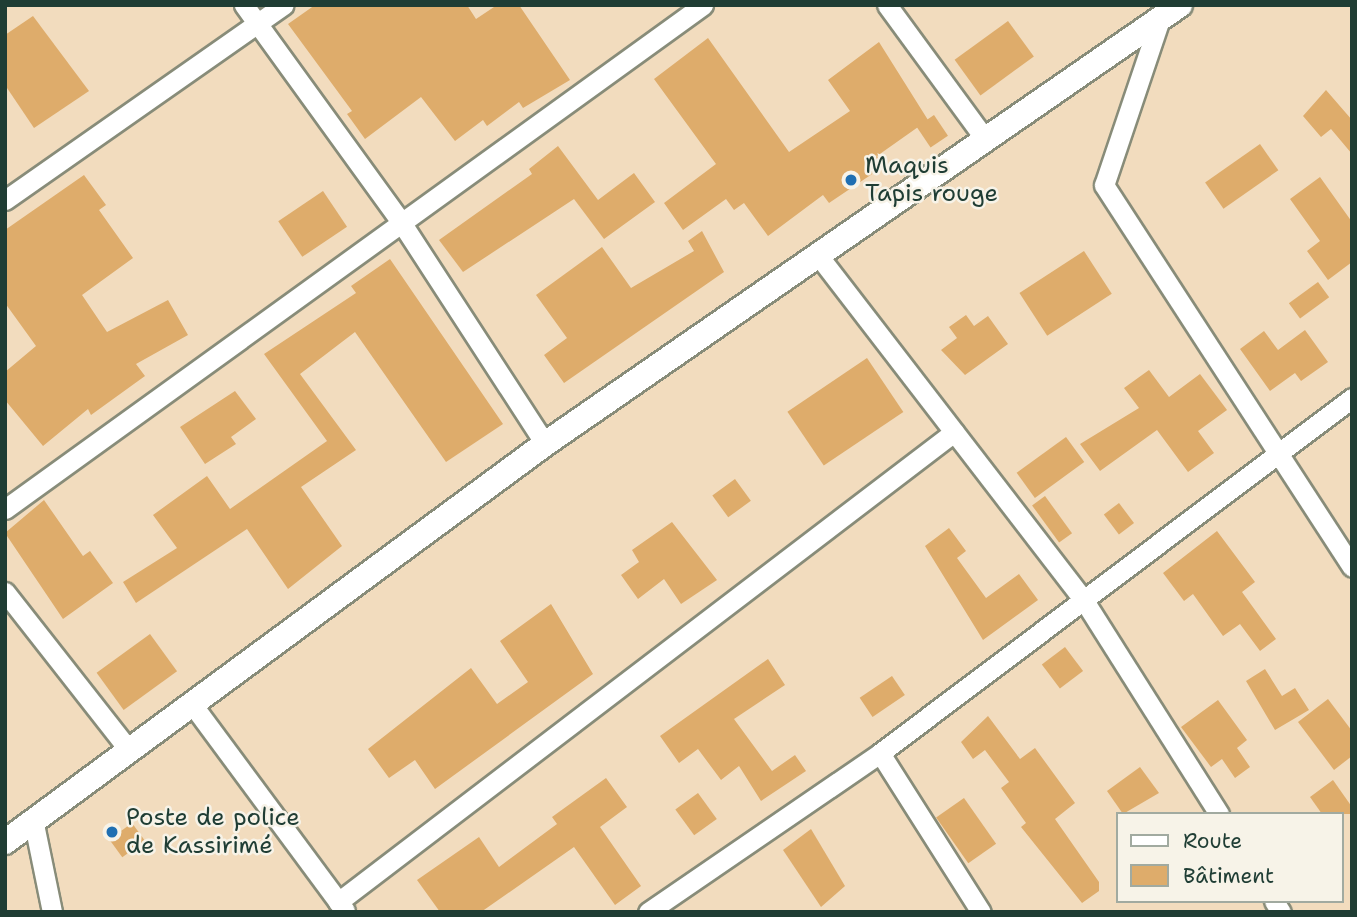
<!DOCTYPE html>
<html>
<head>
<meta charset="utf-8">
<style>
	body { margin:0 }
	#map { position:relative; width:1357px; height:917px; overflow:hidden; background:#f2dcbe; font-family:"Shantell Sans",sans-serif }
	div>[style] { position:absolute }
	.building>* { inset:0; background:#deac6b; transform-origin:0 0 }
	.roads { filter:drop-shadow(2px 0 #888c79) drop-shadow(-2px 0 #888c79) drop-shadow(0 2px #888c79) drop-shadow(0 -2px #888c79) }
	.minor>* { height:19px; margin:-9.5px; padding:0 9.5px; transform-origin:9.5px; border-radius:9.5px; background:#fff }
	.tertiary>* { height:24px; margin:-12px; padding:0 12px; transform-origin:12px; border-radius:12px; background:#fff }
	.dots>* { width:19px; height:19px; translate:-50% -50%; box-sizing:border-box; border:4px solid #f7f3e8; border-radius:50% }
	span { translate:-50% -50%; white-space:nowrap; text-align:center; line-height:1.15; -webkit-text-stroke:5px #f7f3e8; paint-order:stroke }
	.poi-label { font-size:24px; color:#1f3d34 }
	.left { translate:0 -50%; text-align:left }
	.frame { position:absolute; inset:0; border:7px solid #1f3d34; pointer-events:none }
	.legend { position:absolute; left:1116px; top:812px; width:228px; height:91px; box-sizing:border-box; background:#f7f3e8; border:2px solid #a1aaa0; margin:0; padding:9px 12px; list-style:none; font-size:21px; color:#1f3d34 }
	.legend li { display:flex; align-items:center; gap:14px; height:35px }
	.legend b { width:35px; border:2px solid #a1aaa0 }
</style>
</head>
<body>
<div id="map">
	<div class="building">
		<i style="clip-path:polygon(315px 5px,467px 5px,476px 19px,497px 5px,519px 5px,570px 80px,523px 108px,519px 102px,487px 126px,483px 120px,455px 141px,421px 97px,365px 139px,347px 114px,352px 111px,288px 24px)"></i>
		<i style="clip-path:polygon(33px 16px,89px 91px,34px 128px,5px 85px,5px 35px)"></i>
		<i style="left:1008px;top:21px;width:44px;height:66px;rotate:54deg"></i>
		<i style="clip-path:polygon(708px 38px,789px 152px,850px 111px,828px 80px,879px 42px,928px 120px,877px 156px,884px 166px,829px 203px,823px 195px,768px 236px,744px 203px,734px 210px,726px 199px,683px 230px,664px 203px,716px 164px,654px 79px)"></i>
		<i style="clip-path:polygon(1326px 90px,1352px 120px,1352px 154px,1331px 129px,1321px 137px,1303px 116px)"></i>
		<i style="left:934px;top:115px;width:25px;height:21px;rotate:56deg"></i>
		<i style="left:1260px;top:144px;width:32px;height:67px;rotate:55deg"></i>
		<i style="clip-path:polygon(558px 146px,598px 200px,634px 173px,655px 202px,604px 239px,574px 199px,463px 272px,439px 240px,532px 174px,529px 169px)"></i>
		<i style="clip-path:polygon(84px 175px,106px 205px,99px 210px,133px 258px,82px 295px,107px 332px,168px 300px,188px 335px,136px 364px,145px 376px,91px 415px,88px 409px,43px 446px,5px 400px,5px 372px,36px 346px,5px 303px,5px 230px)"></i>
		<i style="clip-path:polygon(1320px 177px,1352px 222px,1352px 262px,1328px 280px,1307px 251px,1320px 241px,1290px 199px)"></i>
		<i style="left:323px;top:191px;width:43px;height:54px;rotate:56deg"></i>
		<i style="clip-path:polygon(702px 231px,724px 272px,564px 383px,544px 355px,567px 338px,536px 295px,602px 247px,631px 288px,694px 251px,688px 241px)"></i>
		<i style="left:1084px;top:251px;width:51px;height:77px;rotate:57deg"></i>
		<i style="clip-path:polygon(390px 259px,503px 424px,446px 462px,355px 332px,300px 374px,356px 450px,301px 487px,342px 546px,288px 589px,247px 529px,136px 603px,123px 582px,177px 548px,153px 515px,207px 476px,230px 509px,327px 441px,264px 354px,356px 293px,351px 286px)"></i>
		<i style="left:1318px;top:282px;width:19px;height:36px;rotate:54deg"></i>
		<i style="clip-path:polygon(966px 315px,974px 326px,988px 316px,1008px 344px,965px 375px,941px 350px,957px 338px,949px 327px)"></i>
		<i style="clip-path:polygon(1305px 330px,1328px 362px,1301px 381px,1295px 373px,1270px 391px,1240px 349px,1264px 331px,1278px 350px)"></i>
		<i style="left:867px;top:358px;width:65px;height:96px;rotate:56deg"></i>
		<i style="clip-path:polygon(1149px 370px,1169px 397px,1200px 374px,1227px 410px,1198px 431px,1214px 453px,1188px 472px,1157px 430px,1100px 471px,1080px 444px,1139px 408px,1124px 388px)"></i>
		<i style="clip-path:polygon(235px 391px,256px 419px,231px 437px,236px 444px,205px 464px,180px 427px)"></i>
		<i style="left:1066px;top:437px;width:31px;height:61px;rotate:54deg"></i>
		<i style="left:735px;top:479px;width:27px;height:28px;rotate:54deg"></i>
		<i style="left:1045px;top:496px;width:46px;height:16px;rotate:54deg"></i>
		<i style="clip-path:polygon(44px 500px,83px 556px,90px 551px,113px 583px,63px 619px,5px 533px)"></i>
		<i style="left:1119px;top:503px;width:25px;height:19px;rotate:53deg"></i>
		<i style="clip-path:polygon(672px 522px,717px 580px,681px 604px,664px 579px,638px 599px,621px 575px,639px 562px,632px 550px)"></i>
		<i style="clip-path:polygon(949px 528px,966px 551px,957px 558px,986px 598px,1019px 574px,1038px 600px,983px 640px,925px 546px)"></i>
		<i style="clip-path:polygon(1217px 531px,1255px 582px,1242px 592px,1276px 639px,1260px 651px,1240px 624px,1223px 636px,1193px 594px,1184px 601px,1163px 573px)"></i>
		<i style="clip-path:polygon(551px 604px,593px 674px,435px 789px,415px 760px,389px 778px,368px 749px,471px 668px,497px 704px,528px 682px,500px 641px)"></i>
		<i style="left:150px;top:634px;width:46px;height:66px;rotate:54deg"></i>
		<i style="left:1065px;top:647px;width:30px;height:29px;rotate:53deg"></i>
		<i style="clip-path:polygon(768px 659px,785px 685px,734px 719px,772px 771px,795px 755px,806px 771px,761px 801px,739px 766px,721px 780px,698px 749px,679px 763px,660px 736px)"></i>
		<i style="clip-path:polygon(1265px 669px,1282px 696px,1295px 688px,1309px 710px,1275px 730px,1246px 681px)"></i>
		<i style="left:892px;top:676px;width:23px;height:39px;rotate:56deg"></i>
		<i style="clip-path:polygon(1328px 699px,1352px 731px,1352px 756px,1334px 770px,1298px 722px)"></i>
		<i style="clip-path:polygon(1218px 700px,1247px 740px,1237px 748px,1250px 767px,1235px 778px,1222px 759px,1211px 767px,1181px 727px)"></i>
		<i style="clip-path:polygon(988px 716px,1020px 759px,1035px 748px,1075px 803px,1055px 819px,1099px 882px,1099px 891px,1082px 903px,1021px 827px,1026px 823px,1001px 788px,1009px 782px,985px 750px,973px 759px,961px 742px)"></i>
		<i style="clip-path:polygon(1140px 767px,1159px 793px,1123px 814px,1107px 791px)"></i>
		<i style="clip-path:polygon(606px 778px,627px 807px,600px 827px,641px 886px,615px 905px,574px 847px,481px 912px,440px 912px,417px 880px,479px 837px,499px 867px,557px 824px,552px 817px)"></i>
		<i style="clip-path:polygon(1333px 780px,1352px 807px,1352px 814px,1322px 814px,1310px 797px)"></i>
		<i style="left:698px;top:793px;width:32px;height:28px;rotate:54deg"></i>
		<i style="left:964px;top:798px;width:56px;height:34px;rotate:55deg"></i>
		<i style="left:132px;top:823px;width:22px;height:28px;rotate:54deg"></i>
		<i style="clip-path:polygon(811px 829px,845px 886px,821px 907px,783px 850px)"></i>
	</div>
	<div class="roads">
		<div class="minor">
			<i style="left:244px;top:5px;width:268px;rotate:54.1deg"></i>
			<i style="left:401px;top:222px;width:265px;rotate:57deg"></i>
			<i style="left:887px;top:5px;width:166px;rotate:53.8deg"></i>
			<i style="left:1160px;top:19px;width:175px;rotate:108.6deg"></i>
			<i style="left:1104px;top:185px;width:455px;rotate:57deg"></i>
			<i style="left:5px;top:200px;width:340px;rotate:-35deg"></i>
			<i style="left:821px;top:259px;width:433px;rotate:52.4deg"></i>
			<i style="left:1085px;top:602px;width:251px;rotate:57.7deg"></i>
			<i style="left:5px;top:509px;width:861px;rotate:-35.83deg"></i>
			<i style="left:5px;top:592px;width:201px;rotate:51.9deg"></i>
			<i style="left:192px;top:704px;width:257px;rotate:53.5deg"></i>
			<i style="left:880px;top:753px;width:188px;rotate:57.6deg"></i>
			<i style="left:34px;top:824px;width:90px;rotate:78.4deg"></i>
			<i style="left:1274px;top:901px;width:13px;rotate:58deg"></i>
			<i style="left:338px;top:902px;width:775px;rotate:-37.34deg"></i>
			<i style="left:648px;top:912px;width:281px;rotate:-34.4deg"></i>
			<i style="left:880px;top:753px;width:591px;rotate:-36.95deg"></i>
		</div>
		<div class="tertiary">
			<i style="left:5px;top:842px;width:671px;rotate:-36.39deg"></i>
			<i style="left:545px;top:444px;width:772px;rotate:-34.66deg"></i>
		</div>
	</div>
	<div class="dots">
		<i style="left:851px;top:180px;background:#1f6fb2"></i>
		<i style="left:112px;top:832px;background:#1f6fb2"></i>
	</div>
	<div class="poi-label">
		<span class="left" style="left:865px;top:180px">Maquis<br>Tapis rouge</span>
		<span class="left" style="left:126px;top:832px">Poste de police<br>de Kassirimé</span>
	</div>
	<div class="frame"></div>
	<ul class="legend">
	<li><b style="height:9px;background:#fff"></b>Route</li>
	<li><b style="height:19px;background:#deac6b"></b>Bâtiment</li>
	</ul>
</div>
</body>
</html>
